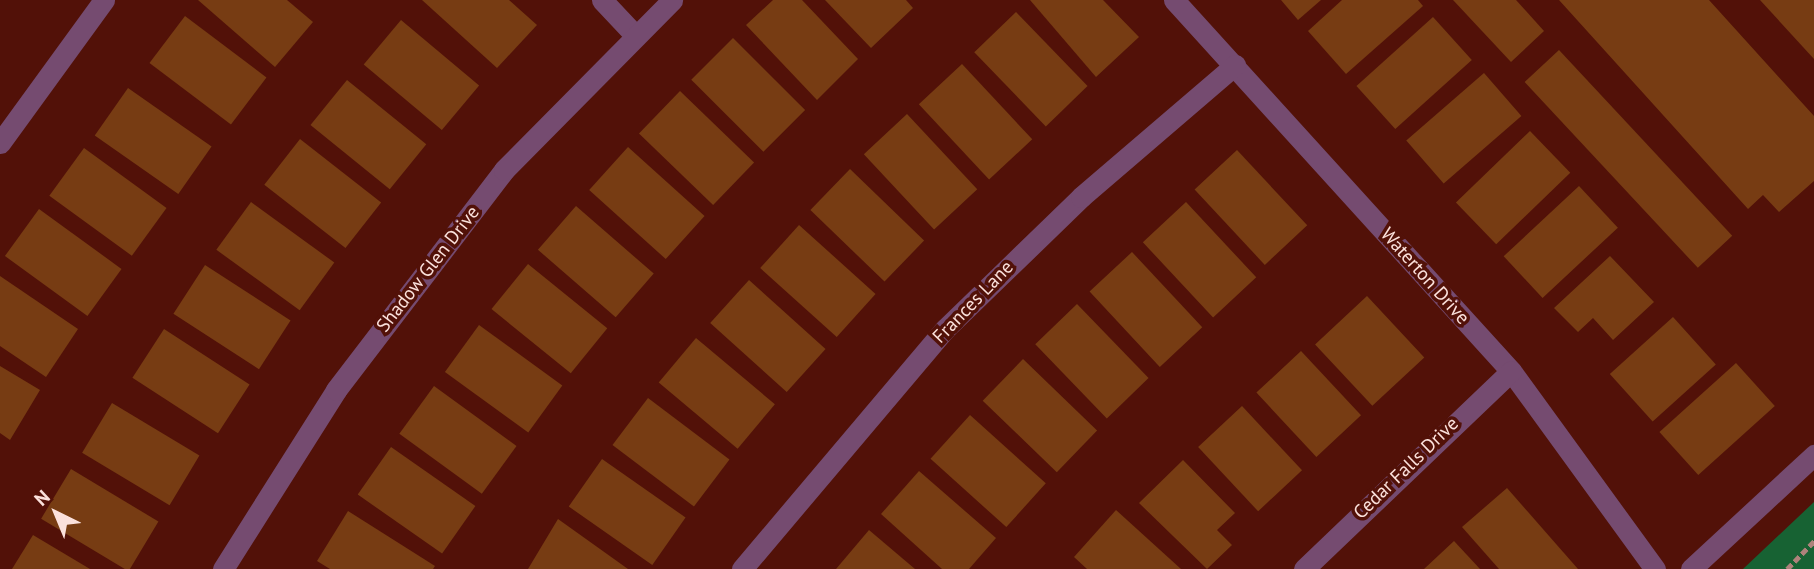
<!DOCTYPE html>
<html>
<head>
<meta charset="utf-8">
<style>
	body { margin:0 }
	#map { position:relative; width:1814px; height:569px; overflow:hidden; background:#521108; font-family:"PT Sans",sans-serif }
	div>[style] { position:absolute }
	.green>* { inset:0; background:#176233 }
	.building>* { inset:0; background:#773c13; transform-origin:0 0 }
	.path>* { height:4.5px; margin-top:-2.25px; transform-origin:0; background:repeating-linear-gradient(90deg,#ae827b 0 7px,transparent 0 10.5px) }
	.minor>* { height:21px; margin:-10.5px; padding:0 10.5px; transform-origin:10.5px; border-radius:10.5px; background:#754b70 }
	.tertiary>* { height:21px; margin:-10.5px; padding:0 10.5px; transform-origin:10.5px; border-radius:10.5px; background:#754b70 }
	span { translate:-50% -50%; white-space:nowrap; text-align:center; line-height:1.15; -webkit-text-stroke:7px #521108; paint-order:stroke }
	.street-label { font-size:19px; color:#fbe1dc }
	.north { position:absolute; left:21px; top:478px; width:70px; height:70px; -webkit-text-stroke:5px #521108; paint-order:stroke; rotate:317deg; font-size:19px; font-weight:700; line-height:28px; text-align:center; color:#fbe1dc }
	.north::after { content:''; display:block; margin:auto; width:24px; height:32px; background:#fbe1dc; clip-path:polygon(50% 0,100% 100%,50% 72%,0 100%) }
</style>
</head>
<body>
<div id="map">
	<div class="green">
		<i style="clip-path:polygon(1814px 502px,1814px 569px,1743px 569px)"></i>
	</div>
	<div class="building">
		<i style="clip-path:polygon(198px 0,287px 0,313px 22px,275px 67px)"></i>
		<i style="clip-path:polygon(422px 0,509px 0,537px 25px,497px 68px)"></i>
		<i style="clip-path:polygon(773px 0,802px 0,858px 59px,817px 100px,746px 25px)"></i>
		<i style="clip-path:polygon(825px 0,906px 0,913px 8px,871px 48px)"></i>
		<i style="clip-path:polygon(1030px 0,1103px 0,1139px 37px,1096px 77px)"></i>
		<i style="clip-path:polygon(1281px 0,1321px 0,1298px 20px)"></i>
		<i style="clip-path:polygon(1342px 0,1418px 0,1423px 6px,1346px 74px,1308px 31px)"></i>
		<i style="clip-path:polygon(1453px 0,1516px 0,1544px 31px,1511px 62px)"></i>
		<i style="clip-path:polygon(1559px 0,1709px 0,1814px 116px,1814px 181px,1779px 212px,1763px 195px,1748px 209px)"></i>
		<i style="clip-path:polygon(1760px 0,1814px 0,1814px 59px)"></i>
		<i style="left:1016px;top:12px;width:103px;height:58px;rotate:46deg"></i>
		<i style="left:185px;top:16px;width:102px;height:59px;rotate:37deg"></i>
		<i style="left:1433px;top:17px;width:58px;height:103px;rotate:48deg"></i>
		<i style="left:401px;top:20px;width:102px;height:58px;rotate:40deg"></i>
		<i style="left:733px;top:38px;width:102px;height:59px;rotate:45deg"></i>
		<i style="left:1559px;top:50px;width:254px;height:47px;rotate:47deg"></i>
		<i style="left:962px;top:64px;width:103px;height:59px;rotate:47deg"></i>
		<i style="left:1484px;top:73px;width:57px;height:103px;rotate:49deg"></i>
		<i style="left:347px;top:80px;width:102px;height:58px;rotate:39deg"></i>
		<i style="left:128px;top:88px;width:102px;height:58px;rotate:35deg"></i>
		<i style="left:680px;top:91px;width:103px;height:59px;rotate:44deg"></i>
		<i style="left:907px;top:114px;width:103px;height:59px;rotate:47deg"></i>
		<i style="left:1530px;top:131px;width:58px;height:103px;rotate:46deg"></i>
		<i style="left:300px;top:139px;width:103px;height:58px;rotate:38deg"></i>
		<i style="left:628px;top:147px;width:103px;height:58px;rotate:42deg"></i>
		<i style="left:84px;top:148px;width:102px;height:59px;rotate:36deg"></i>
		<i style="left:1237px;top:150px;width:103px;height:58px;rotate:47deg"></i>
		<i style="left:850px;top:169px;width:103px;height:57px;rotate:44deg"></i>
		<i style="left:1579px;top:186px;width:57px;height:103px;rotate:47deg"></i>
		<i style="left:251px;top:202px;width:103px;height:59px;rotate:36deg"></i>
		<i style="left:1186px;top:202px;width:103px;height:59px;rotate:47deg"></i>
		<i style="left:576px;top:206px;width:103px;height:58px;rotate:41deg"></i>
		<i style="left:39px;top:209px;width:102px;height:58px;rotate:36deg"></i>
		<i style="left:799px;top:225px;width:103px;height:58px;rotate:42deg"></i>
		<i style="left:1132px;top:252px;width:103px;height:58px;rotate:47deg"></i>
		<i style="clip-path:polygon(1610px 256px,1654px 302px,1613px 340px,1593px 318px,1578px 332px,1554px 308px)"></i>
		<i style="left:528px;top:264px;width:102px;height:58px;rotate:39deg"></i>
		<i style="left:205px;top:265px;width:102px;height:58px;rotate:33deg"></i>
		<i style="clip-path:polygon(0 276px,78px 329px,46px 377px,0 346px)"></i>
		<i style="left:749px;top:280px;width:103px;height:58px;rotate:42deg"></i>
		<i style="left:1367px;top:296px;width:84px;height:71px;rotate:47deg"></i>
		<i style="left:1077px;top:304px;width:103px;height:58px;rotate:46deg"></i>
		<i style="left:1673px;top:317px;width:64px;height:85px;rotate:48deg"></i>
		<i style="left:479px;top:325px;width:103px;height:58px;rotate:36deg"></i>
		<i style="left:164px;top:329px;width:102px;height:58px;rotate:33deg"></i>
		<i style="left:696px;top:338px;width:103px;height:58px;rotate:40deg"></i>
		<i style="left:1301px;top:351px;width:88px;height:61px;rotate:47deg"></i>
		<i style="left:1023px;top:359px;width:103px;height:58px;rotate:44deg"></i>
		<i style="left:1736px;top:363px;width:58px;height:103px;rotate:48deg"></i>
		<i style="clip-path:polygon(0 366px,40px 390px,10px 440px,0 433px)"></i>
		<i style="left:434px;top:386px;width:102px;height:59px;rotate:36deg"></i>
		<i style="left:648px;top:398px;width:102px;height:59px;rotate:37deg"></i>
		<i style="left:112px;top:403px;width:102px;height:58px;rotate:31deg"></i>
		<i style="left:1242px;top:406px;width:88px;height:60px;rotate:47deg"></i>
		<i style="left:970px;top:415px;width:102px;height:59px;rotate:42deg"></i>
		<i style="left:391px;top:447px;width:103px;height:58px;rotate:35deg"></i>
		<i style="left:602px;top:459px;width:102px;height:58px;rotate:35deg"></i>
		<i style="clip-path:polygon(1183px 460px,1235px 513px,1217px 530px,1232px 545px,1207px 569px,1139px 503px)"></i>
		<i style="left:71px;top:469px;width:102px;height:58px;rotate:31deg"></i>
		<i style="clip-path:polygon(919px 471px,996px 538px,969px 569px,942px 569px,881px 514px)"></i>
		<i style="clip-path:polygon(1507px 488px,1578px 569px,1499px 569px,1462px 527px)"></i>
		<i style="clip-path:polygon(1116px 510px,1181px 569px,1087px 569px,1074px 557px)"></i>
		<i style="clip-path:polygon(348px 511px,435px 566px,433px 569px,330px 569px,317px 561px)"></i>
		<i style="clip-path:polygon(558px 519px,628px 569px,528px 569px)"></i>
		<i style="clip-path:polygon(869px 530px,915px 569px,836px 569px)"></i>
		<i style="clip-path:polygon(33px 535px,90px 569px,12px 569px)"></i>
		<i style="clip-path:polygon(1454px 541px,1480px 569px,1424px 569px)"></i>
	</div>
	<div class="path">
		<i style="left:1787px;top:569px;width:39px;rotate:-46deg"></i>
	</div>
	<div class="minor">
		<i style="left:602px;top:0;width:48px;rotate:46.7deg"></i>
		<i style="left:1174px;top:0;width:501px;rotate:47.75deg"></i>
		<i style="left:1511px;top:371px;width:245px;rotate:54deg"></i>
		<i style="left:0;top:143px;width:177px;rotate:-54deg"></i>
		<i style="left:223px;top:569px;width:212px;rotate:-57.7deg"></i>
		<i style="left:336px;top:390px;width:277px;rotate:-52.6deg"></i>
		<i style="left:504px;top:170px;width:239px;rotate:-45.3deg"></i>
		<i style="left:742px;top:569px;width:314px;rotate:-49.8deg"></i>
		<i style="left:945px;top:329px;width:190px;rotate:-44.1deg"></i>
		<i style="left:1081px;top:197px;width:203px;rotate:-40.6deg"></i>
		<i style="left:1304px;top:569px;width:286px;rotate:-43.7deg"></i>
	</div>
	<div class="tertiary">
		<i style="left:1691px;top:569px;width:168px;rotate:-42.8deg"></i>
	</div>
	<div class="street-label">
		<span style="left:428px;top:269px;rotate:-52deg">Shadow Glen Drive</span>
		<span style="left:1425px;top:276px;rotate:48deg">Waterton Drive</span>
		<span style="left:973px;top:302px;rotate:-46deg">Frances Lane</span>
		<span style="left:1406px;top:468px;rotate:-44deg">Cedar Falls Drive</span>
	</div>
	<div class="north">N</div>
</div>
</body>
</html>
